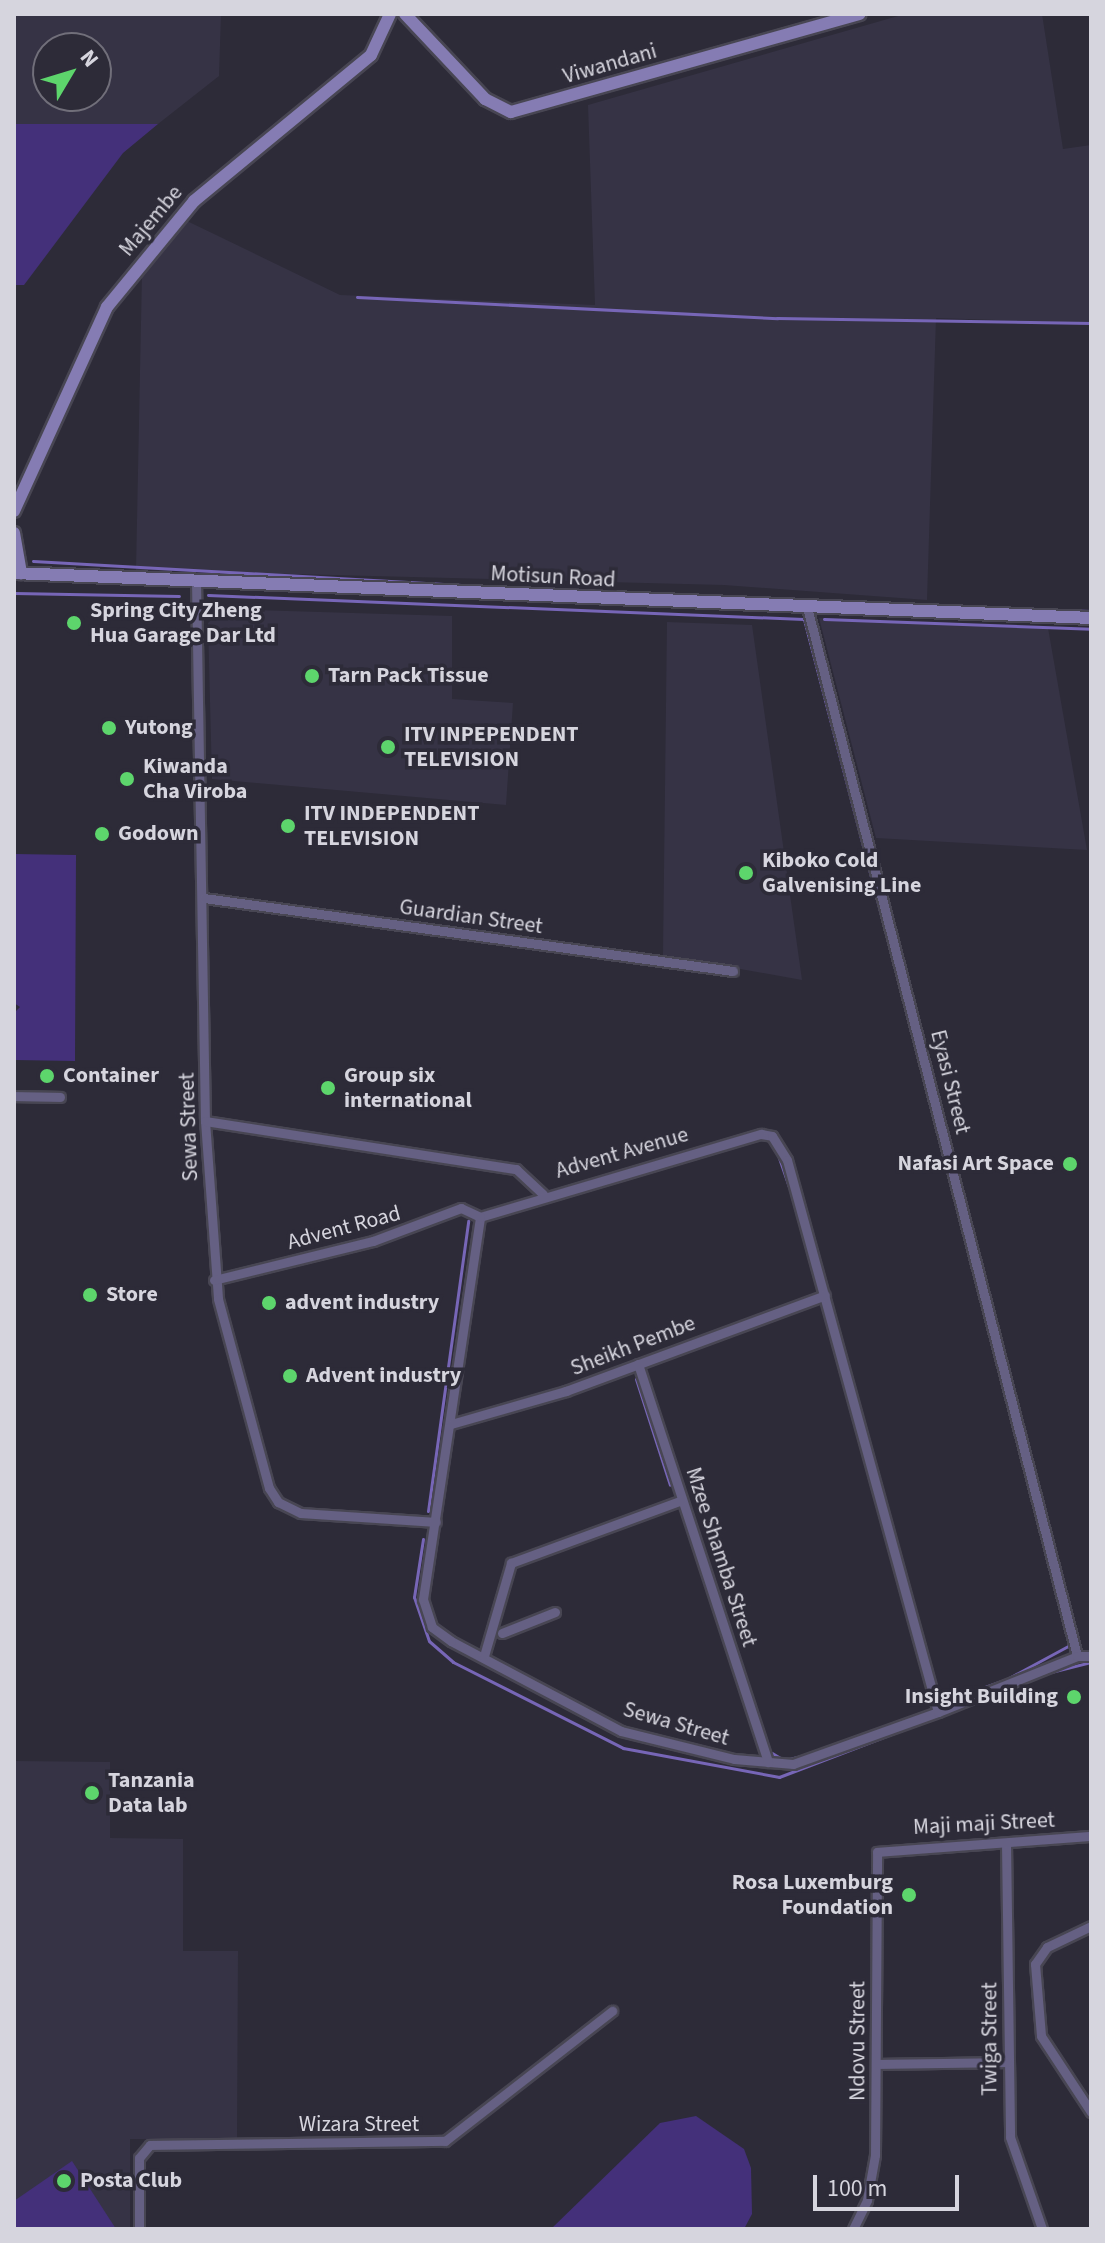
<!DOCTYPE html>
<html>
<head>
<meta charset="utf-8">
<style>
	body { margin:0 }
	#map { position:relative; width:1105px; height:2243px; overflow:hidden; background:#2d2b38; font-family:"Source Sans 3",sans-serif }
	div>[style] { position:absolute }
	.built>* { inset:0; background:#363345 }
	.green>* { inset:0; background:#44307a }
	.stream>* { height:3px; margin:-1.5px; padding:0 1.5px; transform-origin:1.5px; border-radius:1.5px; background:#7766b7 }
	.roads { filter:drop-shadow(2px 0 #484653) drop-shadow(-2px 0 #484653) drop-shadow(0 2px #484653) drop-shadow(0 -2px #484653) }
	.street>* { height:9px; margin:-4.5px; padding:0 4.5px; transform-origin:4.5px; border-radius:4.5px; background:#656083 }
	.secondary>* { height:12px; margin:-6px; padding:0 6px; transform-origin:6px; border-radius:6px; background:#857cb3 }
	.dots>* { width:22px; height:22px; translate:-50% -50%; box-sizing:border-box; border:4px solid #2d2b38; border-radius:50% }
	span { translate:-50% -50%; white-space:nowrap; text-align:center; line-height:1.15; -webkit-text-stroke:7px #2d2b38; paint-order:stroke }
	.street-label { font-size:22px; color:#d6d5de }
	.poi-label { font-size:22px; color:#d6d5de; font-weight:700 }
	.left { translate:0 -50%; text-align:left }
	.right { translate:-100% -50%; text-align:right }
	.frame { position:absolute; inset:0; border:16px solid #d6d5de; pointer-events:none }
	.north { position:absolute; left:32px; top:32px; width:80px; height:80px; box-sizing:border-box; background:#2d2b38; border:2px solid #716f7a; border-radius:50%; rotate:52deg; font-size:22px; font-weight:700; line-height:32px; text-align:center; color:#d6d5de }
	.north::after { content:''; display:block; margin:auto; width:28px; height:36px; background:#5dd56c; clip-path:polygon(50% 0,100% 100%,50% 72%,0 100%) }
	.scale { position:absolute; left:813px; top:2175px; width:146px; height:36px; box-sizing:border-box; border:4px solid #d6d5de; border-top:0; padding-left:10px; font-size:24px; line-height:28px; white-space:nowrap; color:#d6d5de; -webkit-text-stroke:6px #2d2b38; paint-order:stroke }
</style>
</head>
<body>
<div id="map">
	<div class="built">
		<i style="clip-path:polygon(evenodd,14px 14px,221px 14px,219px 76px,158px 124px,14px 124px,14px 14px,96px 48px,96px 96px,48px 96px,48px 48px,96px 48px)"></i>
		<i style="clip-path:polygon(905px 14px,1042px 14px,1063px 149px,1091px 145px,1091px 323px,936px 318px,927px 600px,724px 585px,136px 570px,142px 273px,187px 221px,340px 295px,595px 305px,588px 105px)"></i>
		<i style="clip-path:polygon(222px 609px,452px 616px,452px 699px,513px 703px,506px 805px,212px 779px,208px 623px)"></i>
		<i style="clip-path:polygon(819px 618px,1048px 628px,1087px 850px,876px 838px)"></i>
		<i style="clip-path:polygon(667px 622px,752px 625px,802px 980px,663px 955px)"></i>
		<i style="clip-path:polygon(14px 1761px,110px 1762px,110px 1838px,183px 1839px,183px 1951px,238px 1951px,237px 2140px,130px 2139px,130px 2229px,14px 2229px)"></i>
	</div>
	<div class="green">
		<i style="clip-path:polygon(14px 124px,158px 124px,123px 153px,24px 285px,14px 285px)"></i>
		<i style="clip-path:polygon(14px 854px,76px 855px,75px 1061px,14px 1060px,14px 1013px,20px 1007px,14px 1003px)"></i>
		<i style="clip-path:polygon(696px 2116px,744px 2149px,751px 2168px,752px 2214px,744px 2229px,551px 2229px,660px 2123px)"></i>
		<i style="clip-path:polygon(72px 2161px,116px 2229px,14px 2229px,14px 2201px)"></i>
	</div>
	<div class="stream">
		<i style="left:326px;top:14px;width:38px"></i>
		<i style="left:357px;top:297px;width:421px;rotate:2.9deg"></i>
		<i style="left:777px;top:318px;width:314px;rotate:0.9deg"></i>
		<i style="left:33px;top:561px;width:460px;rotate:3.2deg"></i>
		<i style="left:14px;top:593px;width:165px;rotate:1deg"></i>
		<i style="left:208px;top:595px;width:596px;rotate:2.31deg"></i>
		<i style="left:1023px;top:609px;width:68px;rotate:1.7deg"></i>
		<i style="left:804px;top:619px;width:584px;rotate:75.42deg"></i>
		<i style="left:824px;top:619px;width:267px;rotate:2.1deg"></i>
		<i style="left:777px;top:1152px;width:36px;rotate:71deg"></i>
		<i style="left:961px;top:1223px;width:144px;rotate:75.5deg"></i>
		<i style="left:636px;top:1379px;width:111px;rotate:72.2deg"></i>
		<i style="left:428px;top:1511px;width:293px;rotate:-82.1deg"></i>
		<i style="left:423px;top:1539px;width:59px;rotate:98.8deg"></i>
		<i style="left:414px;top:1597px;width:46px;rotate:71.2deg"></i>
		<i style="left:429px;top:1641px;width:32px;rotate:41deg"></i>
		<i style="left:453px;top:1662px;width:191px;rotate:26.8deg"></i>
		<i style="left:623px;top:1748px;width:159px;rotate:10.5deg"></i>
		<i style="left:779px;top:1777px;width:132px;rotate:-20.9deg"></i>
		<i style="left:1086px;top:1651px;width:5px"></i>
		<i style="left:1047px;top:1673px;width:45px;rotate:-14deg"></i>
		<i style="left:946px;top:1701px;width:65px;rotate:-19.8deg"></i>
		<i style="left:1007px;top:1679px;width:72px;rotate:-28.4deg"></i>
		<i style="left:772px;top:1753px;width:12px;rotate:31deg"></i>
		<i style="left:789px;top:1759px;width:16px;rotate:-14deg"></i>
	</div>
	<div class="roads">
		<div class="street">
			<i style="left:196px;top:580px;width:541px;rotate:89.05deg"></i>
			<i style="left:205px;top:1121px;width:178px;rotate:85.8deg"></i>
			<i style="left:218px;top:1299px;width:196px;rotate:74.9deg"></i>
			<i style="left:269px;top:1488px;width:17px;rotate:57deg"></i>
			<i style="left:278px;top:1502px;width:25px;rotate:26deg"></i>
			<i style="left:301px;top:1513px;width:135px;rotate:3.8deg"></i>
			<i style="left:808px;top:611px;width:1079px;rotate:75.56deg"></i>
			<i style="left:204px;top:898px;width:534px;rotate:7.86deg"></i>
			<i style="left:14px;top:1096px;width:46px;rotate:1.2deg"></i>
			<i style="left:205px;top:1121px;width:315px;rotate:8.8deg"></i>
			<i style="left:516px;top:1169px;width:37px;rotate:43deg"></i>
			<i style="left:761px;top:1134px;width:11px;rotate:10deg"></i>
			<i style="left:772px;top:1136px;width:28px;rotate:58deg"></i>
			<i style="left:787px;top:1160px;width:572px;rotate:74.7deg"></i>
			<i style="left:938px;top:1712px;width:154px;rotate:160.3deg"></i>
			<i style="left:793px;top:1764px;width:59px;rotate:-175.2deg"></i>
			<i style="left:734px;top:1759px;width:116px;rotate:-166.1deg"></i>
			<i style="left:621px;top:1731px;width:192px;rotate:-152.1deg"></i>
			<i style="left:451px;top:1641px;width:24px;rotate:-144deg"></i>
			<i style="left:432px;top:1627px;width:29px;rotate:-108deg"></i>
			<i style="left:423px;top:1599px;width:386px;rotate:-81.5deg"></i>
			<i style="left:480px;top:1217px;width:293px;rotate:-16.5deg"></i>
			<i style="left:214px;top:1280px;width:164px;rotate:-13.8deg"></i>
			<i style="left:373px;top:1241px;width:94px;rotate:-20.6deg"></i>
			<i style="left:461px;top:1208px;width:21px;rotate:25deg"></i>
			<i style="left:638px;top:1364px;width:419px;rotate:71.9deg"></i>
			<i style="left:451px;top:1424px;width:120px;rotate:-16deg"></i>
			<i style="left:566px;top:1391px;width:276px;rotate:-20.3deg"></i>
			<i style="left:502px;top:1633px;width:57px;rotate:-21.6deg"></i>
			<i style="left:484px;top:1656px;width:97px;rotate:-73.8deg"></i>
			<i style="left:511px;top:1563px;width:182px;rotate:-20.2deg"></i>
			<i style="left:938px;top:1712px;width:150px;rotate:-21.9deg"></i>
			<i style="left:1077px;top:1656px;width:14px"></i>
			<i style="left:1006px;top:1843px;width:294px;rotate:89.2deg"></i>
			<i style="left:1010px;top:2137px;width:97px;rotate:70.8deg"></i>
			<i style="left:1091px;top:1926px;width:49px;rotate:154.5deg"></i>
			<i style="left:1047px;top:1947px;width:21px;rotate:125deg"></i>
			<i style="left:1035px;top:1964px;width:72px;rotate:85.2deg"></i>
			<i style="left:1041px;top:2036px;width:91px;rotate:56.7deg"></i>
			<i style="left:878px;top:2064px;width:129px;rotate:-0.9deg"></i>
			<i style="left:139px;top:2229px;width:71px;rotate:-90deg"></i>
			<i style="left:139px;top:2158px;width:17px;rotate:-50deg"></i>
			<i style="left:150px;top:2145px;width:295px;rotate:-0.8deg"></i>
			<i style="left:445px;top:2141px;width:212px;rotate:-37.9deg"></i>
			<i style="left:853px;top:2229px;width:32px;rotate:-64deg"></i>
			<i style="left:867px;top:2200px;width:46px;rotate:-79.9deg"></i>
			<i style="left:875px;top:2155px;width:303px;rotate:-89.6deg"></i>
			<i style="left:877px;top:1852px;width:215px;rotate:-4.3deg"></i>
		</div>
		<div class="secondary">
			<i style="left:405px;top:14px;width:117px;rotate:46.7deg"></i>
			<i style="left:485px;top:99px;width:29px;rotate:27deg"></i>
			<i style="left:511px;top:112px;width:362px;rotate:-15.7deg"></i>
			<i style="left:14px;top:511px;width:224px;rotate:-65.5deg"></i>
			<i style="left:107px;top:307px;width:137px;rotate:-50.6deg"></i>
			<i style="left:194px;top:201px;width:229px;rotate:-39.5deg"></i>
			<i style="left:371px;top:55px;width:45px;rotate:-65.1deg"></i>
			<i style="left:14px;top:533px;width:41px;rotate:80.1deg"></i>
			<i style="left:14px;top:573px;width:1078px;rotate:2.39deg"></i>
		</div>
	</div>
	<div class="dots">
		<i style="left:74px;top:623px;background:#5dd56c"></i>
		<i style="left:312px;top:676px;background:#5dd56c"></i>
		<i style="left:109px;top:728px;background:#5dd56c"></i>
		<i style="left:388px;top:747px;background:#5dd56c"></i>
		<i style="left:127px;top:779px;background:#5dd56c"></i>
		<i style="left:288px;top:826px;background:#5dd56c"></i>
		<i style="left:102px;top:834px;background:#5dd56c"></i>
		<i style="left:746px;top:873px;background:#5dd56c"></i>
		<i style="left:47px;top:1076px;background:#5dd56c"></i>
		<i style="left:328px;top:1088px;background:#5dd56c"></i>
		<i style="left:1070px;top:1164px;background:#5dd56c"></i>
		<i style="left:90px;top:1295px;background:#5dd56c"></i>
		<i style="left:269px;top:1303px;background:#5dd56c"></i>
		<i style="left:290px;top:1376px;background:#5dd56c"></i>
		<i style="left:1074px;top:1697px;background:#5dd56c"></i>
		<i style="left:92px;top:1793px;background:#5dd56c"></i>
		<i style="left:909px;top:1895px;background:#5dd56c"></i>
		<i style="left:64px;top:2181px;background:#5dd56c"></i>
	</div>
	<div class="street-label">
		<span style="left:610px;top:64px;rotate:-16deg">Viwandani</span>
		<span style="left:151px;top:221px;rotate:-50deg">Majembe</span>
		<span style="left:553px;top:577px;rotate:3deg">Motisun Road</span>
		<span style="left:471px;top:917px;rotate:8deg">Guardian Street</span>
		<span style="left:950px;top:1082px;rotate:76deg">Eyasi Street</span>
		<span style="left:189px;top:1127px;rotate:-92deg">Sewa Street</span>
		<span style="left:622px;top:1153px;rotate:-16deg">Advent Avenue</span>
		<span style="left:344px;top:1228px;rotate:-15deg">Advent Road</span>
		<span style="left:633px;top:1346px;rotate:-21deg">Sheikh Pembe</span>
		<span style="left:721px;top:1557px;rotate:72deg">Mzee Shamba Street</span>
		<span style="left:676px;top:1724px;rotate:16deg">Sewa Street</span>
		<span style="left:984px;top:1824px;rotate:-3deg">Maji maji Street</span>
		<span style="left:990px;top:2039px;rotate:-90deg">Twiga Street</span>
		<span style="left:858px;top:2041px;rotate:-90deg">Ndovu Street</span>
		<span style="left:359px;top:2125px">Wizara Street</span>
	</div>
	<div class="poi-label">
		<span class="left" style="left:90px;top:623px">Spring City Zheng<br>Hua Garage Dar Ltd</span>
		<span class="left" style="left:328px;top:676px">Tarn Pack Tissue</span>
		<span class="left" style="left:125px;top:728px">Yutong</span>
		<span class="left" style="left:404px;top:747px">ITV INPEPENDENT<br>TELEVISION</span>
		<span class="left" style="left:143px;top:779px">Kiwanda<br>Cha Viroba</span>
		<span class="left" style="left:304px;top:826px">ITV INDEPENDENT<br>TELEVISION</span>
		<span class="left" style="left:118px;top:834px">Godown</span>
		<span class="left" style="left:762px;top:873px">Kiboko Cold<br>Galvenising Line</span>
		<span class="left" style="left:344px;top:1088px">Group six<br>international</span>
		<span class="left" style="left:63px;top:1076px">Container</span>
		<span class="right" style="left:1054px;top:1164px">Nafasi Art Space</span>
		<span class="left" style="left:106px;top:1295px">Store</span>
		<span class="left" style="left:285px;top:1303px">advent industry</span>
		<span class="left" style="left:306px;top:1376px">Advent industry</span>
		<span class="right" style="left:1058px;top:1697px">Insight Building</span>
		<span class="left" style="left:108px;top:1793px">Tanzania<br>Data lab</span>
		<span class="right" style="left:893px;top:1895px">Rosa Luxemburg<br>Foundation</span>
		<span class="left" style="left:80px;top:2181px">Posta Club</span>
	</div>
	<div class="frame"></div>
	<div class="north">N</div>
	<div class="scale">100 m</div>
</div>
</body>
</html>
